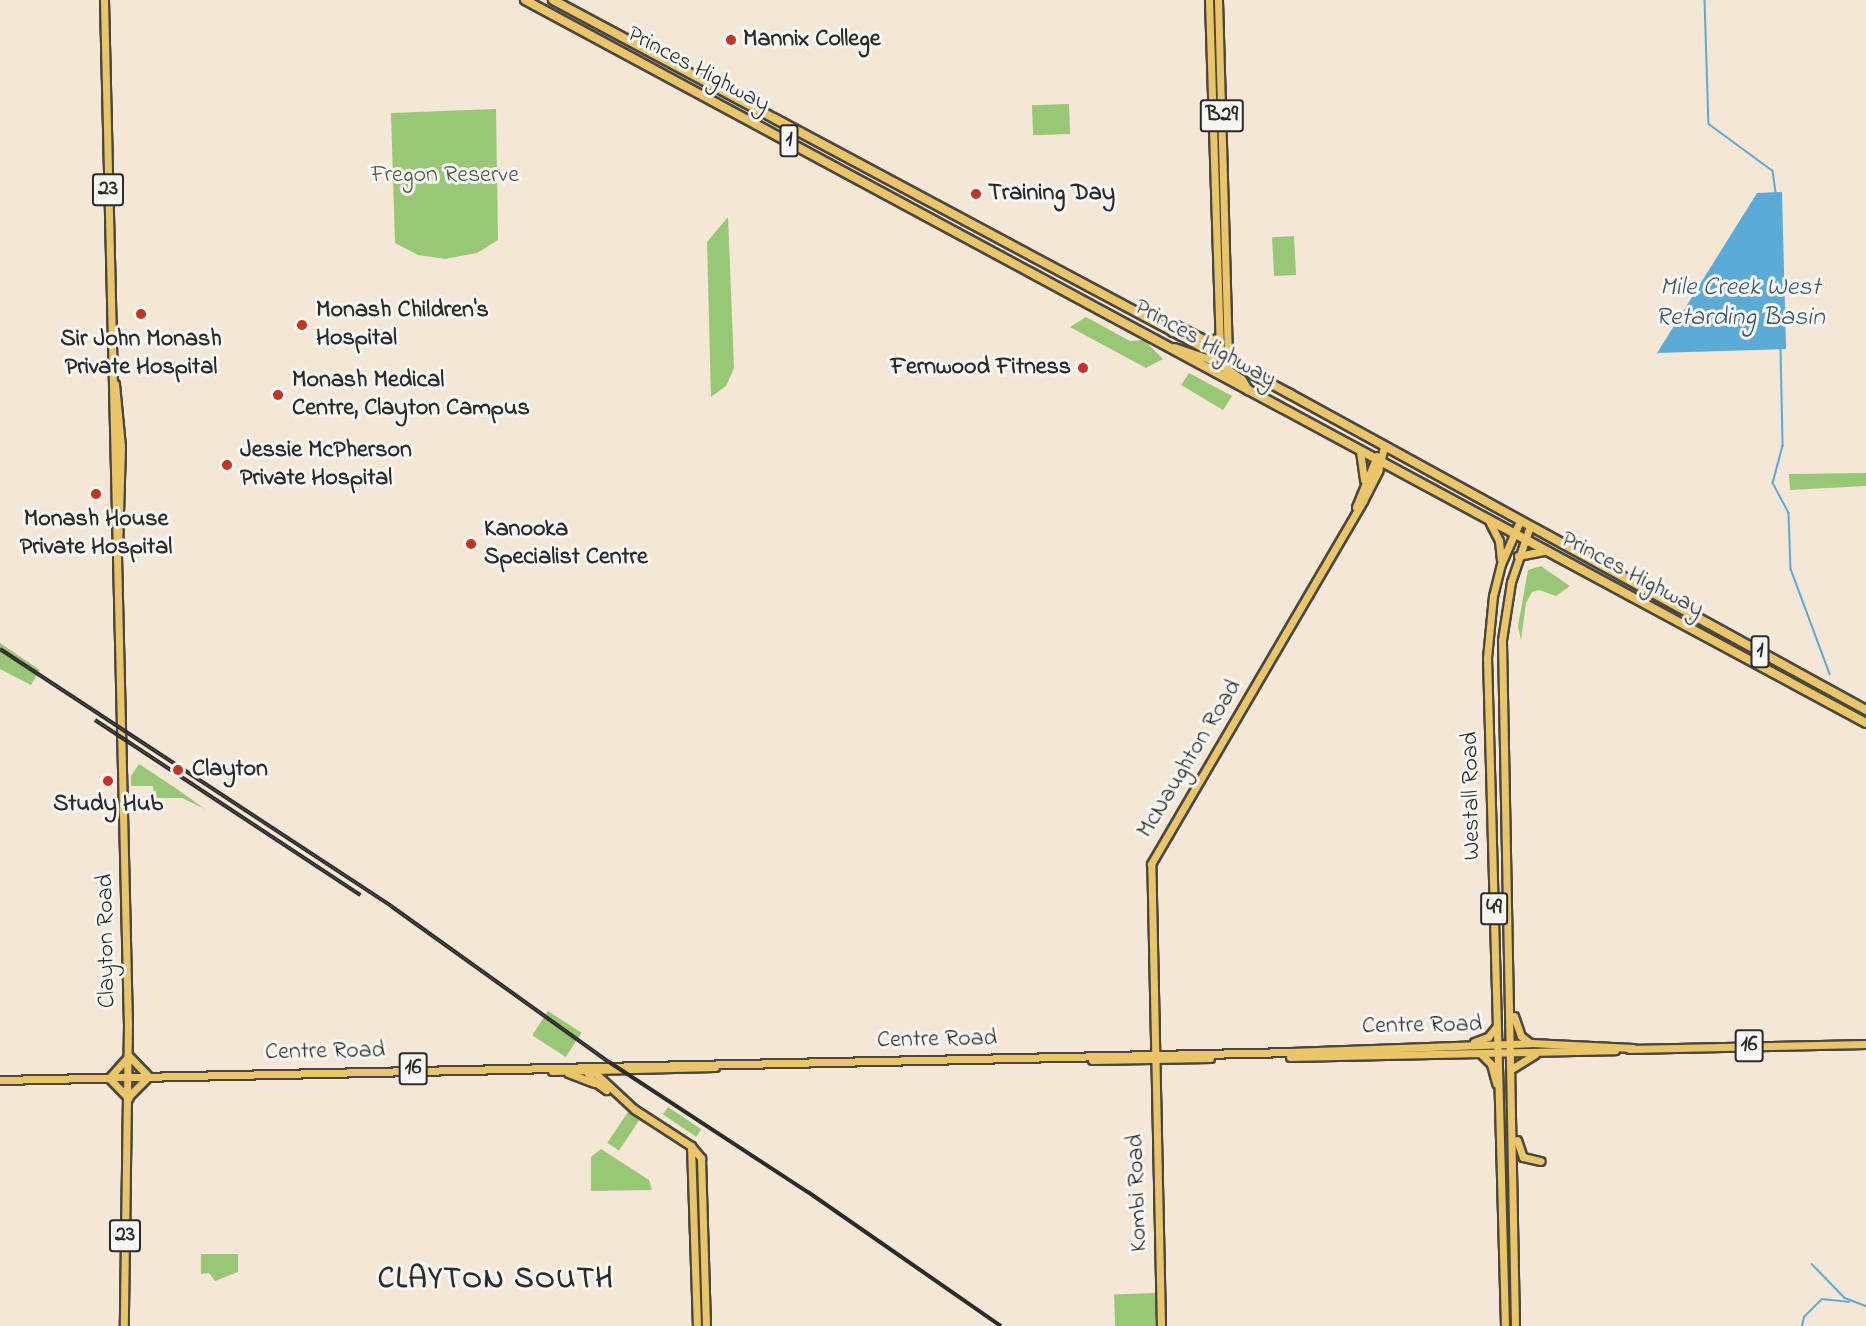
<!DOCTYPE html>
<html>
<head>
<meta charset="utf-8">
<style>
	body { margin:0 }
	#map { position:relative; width:1866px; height:1326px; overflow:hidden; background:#f5e7d5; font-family:"Indie Flower",sans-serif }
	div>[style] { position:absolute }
	.green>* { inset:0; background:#98c776; transform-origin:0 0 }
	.water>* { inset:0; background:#5aabd5 }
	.stream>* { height:1.5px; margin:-0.75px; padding:0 0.75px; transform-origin:0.75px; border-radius:0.75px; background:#5aabd5 }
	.roads { filter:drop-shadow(2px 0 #494744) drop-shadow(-2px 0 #494744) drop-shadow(0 2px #494744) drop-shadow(0 -2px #494744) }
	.major>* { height:7px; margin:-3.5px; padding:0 3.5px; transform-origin:3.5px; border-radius:3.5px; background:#ebc669 }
	.highway>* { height:8px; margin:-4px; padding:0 4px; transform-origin:4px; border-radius:4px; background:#ebc669 }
	.rail>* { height:4px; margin-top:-2px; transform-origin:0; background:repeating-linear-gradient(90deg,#f6f6f2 0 4.5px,#2b2b2b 0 9px); box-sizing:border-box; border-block:2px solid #2b2b2b }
	.dots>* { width:16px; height:16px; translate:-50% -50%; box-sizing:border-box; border:3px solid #f6f6f2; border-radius:50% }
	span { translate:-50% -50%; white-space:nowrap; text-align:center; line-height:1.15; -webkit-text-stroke:6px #f6f6f2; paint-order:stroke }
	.shield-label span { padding:2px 4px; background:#f6f6f2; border:2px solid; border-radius:4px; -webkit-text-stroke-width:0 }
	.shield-label { font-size:22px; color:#2b2b2b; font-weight:700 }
	.poi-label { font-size:24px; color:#2b2b2b; font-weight:700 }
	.left { translate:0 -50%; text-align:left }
	.right { translate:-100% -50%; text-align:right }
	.street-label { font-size:24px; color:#2b2b2b }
	.park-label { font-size:24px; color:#4c5a42 }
	.water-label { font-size:26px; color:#3b5866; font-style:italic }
	.district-label { font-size:30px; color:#2b2b2b; font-weight:700; letter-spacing:1.5px }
</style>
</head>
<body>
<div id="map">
	<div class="green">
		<i style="left:1069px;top:104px;width:30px;height:37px;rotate:88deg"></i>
		<i style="clip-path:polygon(496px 109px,498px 240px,477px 253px,445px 259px,418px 255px,395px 243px,391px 113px)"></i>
		<i style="clip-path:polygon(728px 217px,734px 368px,726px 386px,711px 397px,707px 242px)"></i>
		<i style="left:1294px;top:236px;width:39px;height:22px;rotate:87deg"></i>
		<i style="clip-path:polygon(1086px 317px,1130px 341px,1144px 340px,1163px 359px,1146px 368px,1070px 327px)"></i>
		<i style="clip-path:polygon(1189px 373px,1232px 396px,1223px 410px,1181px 385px)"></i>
		<i style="clip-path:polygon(1866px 473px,1866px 486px,1790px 490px,1789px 474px)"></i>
		<i style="clip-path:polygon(1541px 566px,1570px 586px,1556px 596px,1539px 590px,1532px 592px,1526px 603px,1521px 640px,1518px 626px,1528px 570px)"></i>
		<i style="clip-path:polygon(0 643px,40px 670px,31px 685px,0 669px)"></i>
		<i style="clip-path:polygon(139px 764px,174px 787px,205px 809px,182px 798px,154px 798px,153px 786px,131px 786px,131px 776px)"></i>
		<i style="left:548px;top:1011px;width:40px;height:29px;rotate:33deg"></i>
		<i style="left:668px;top:1107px;width:40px;height:9px;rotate:34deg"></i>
		<i style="left:628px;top:1112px;width:14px;height:37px;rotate:34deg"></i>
		<i style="clip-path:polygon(601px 1149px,649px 1180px,652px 1190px,591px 1191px,591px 1157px)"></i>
		<i style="clip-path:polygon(201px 1254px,238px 1254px,238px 1272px,215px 1281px,209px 1273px,201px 1274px)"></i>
		<i style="left:1156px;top:1293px;width:33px;height:42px;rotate:88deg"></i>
	</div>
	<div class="water">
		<i style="clip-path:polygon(1782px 192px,1786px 349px,1657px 353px,1757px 193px)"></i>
	</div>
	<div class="stream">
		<i style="left:1705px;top:0;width:124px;rotate:88.2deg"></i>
		<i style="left:1709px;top:124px;width:79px;rotate:36.3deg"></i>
		<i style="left:1773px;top:171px;width:22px;rotate:82deg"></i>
		<i style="left:1781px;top:348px;width:98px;rotate:88.8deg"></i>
		<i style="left:1783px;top:446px;width:38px;rotate:105deg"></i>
		<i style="left:1773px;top:483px;width:34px;rotate:62deg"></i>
		<i style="left:1789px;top:513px;width:56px;rotate:88deg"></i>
		<i style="left:1791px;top:569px;width:112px;rotate:69.6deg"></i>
		<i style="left:1812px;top:1264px;width:47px;rotate:45.9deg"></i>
		<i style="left:1845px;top:1298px;width:22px;rotate:21deg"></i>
		<i style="left:1802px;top:1326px;width:9px;rotate:-77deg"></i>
		<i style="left:1804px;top:1317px;width:25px;rotate:-45deg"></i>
		<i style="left:1822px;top:1299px;width:27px;rotate:6deg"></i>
	</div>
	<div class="roads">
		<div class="major">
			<i style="left:104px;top:0;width:1024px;rotate:88.66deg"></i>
			<i style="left:128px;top:1024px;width:302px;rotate:90.8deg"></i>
			<i style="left:1209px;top:0;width:357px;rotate:88.2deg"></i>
			<i style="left:1218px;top:0;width:348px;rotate:88.4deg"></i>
			<i style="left:1228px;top:348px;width:17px;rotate:73deg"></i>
			<i style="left:1172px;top:332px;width:8px;rotate:-60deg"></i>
			<i style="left:1176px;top:325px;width:33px;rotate:27deg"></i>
			<i style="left:1205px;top:340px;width:14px;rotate:-8deg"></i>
			<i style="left:1174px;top:347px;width:37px;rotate:19deg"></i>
			<i style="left:1209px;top:359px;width:14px;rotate:-17deg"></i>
			<i style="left:115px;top:384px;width:62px;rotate:84.5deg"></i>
			<i style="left:121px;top:446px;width:100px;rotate:91.7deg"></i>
			<i style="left:1360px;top:451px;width:29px;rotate:82deg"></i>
			<i style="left:1356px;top:507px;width:55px;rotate:-67.6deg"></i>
			<i style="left:1489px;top:521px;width:22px;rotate:63deg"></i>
			<i style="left:1499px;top:541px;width:18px;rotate:84deg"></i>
			<i style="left:1518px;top:556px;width:26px;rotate:-11deg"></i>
			<i style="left:1514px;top:1016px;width:21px;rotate:71deg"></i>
			<i style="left:1521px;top:1036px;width:11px;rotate:38deg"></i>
			<i style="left:1474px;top:1042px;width:15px;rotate:-20deg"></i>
			<i style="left:1488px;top:1037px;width:13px;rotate:-51deg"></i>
			<i style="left:1629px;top:1049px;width:237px;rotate:-1.2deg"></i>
			<i style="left:1481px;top:1054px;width:14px;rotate:45deg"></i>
			<i style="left:1491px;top:1064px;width:20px;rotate:75deg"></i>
			<i style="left:128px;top:1055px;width:30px;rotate:46deg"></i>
			<i style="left:1290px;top:1057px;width:325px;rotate:-1.2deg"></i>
			<i style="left:1092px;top:1060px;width:118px;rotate:-1deg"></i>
			<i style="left:585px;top:1068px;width:13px;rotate:61deg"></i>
			<i style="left:591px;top:1079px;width:19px;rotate:36deg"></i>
			<i style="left:1513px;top:1068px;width:26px;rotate:-32deg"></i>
			<i style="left:592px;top:1070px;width:57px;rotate:42.9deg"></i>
			<i style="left:634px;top:1109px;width:68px;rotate:33deg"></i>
			<i style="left:691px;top:1146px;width:16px;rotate:50deg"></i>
			<i style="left:701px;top:1158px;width:168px;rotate:88.3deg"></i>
			<i style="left:552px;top:1071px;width:163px;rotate:-1.4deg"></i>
			<i style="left:568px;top:1073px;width:28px;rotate:21deg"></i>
			<i style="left:109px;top:1078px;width:27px;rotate:-48deg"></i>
			<i style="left:109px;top:1078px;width:28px;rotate:46deg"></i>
			<i style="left:0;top:1080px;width:1290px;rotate:-1.24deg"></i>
			<i style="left:1290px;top:1052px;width:241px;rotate:-2.1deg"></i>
			<i style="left:1531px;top:1043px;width:102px;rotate:2.8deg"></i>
			<i style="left:129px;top:1096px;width:24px;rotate:-45deg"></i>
			<i style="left:1517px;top:1140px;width:18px;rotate:71deg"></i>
			<i style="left:1523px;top:1157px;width:18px;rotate:13deg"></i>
			<i style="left:691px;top:1146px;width:180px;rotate:88.1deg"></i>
			<i style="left:1161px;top:1326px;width:462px;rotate:-91.2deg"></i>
			<i style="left:1151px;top:864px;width:420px;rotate:-59.7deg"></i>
			<i style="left:1363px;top:501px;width:34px;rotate:-63deg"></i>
			<i style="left:1378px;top:471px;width:25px;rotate:-76deg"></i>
			<i style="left:1505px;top:1326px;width:668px;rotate:-91.54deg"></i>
			<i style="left:1487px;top:658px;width:62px;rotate:-84.5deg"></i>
			<i style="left:1493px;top:596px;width:33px;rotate:-76deg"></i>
			<i style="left:1501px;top:564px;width:47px;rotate:-66.2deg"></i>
			<i style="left:1515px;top:1326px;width:686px;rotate:-91.09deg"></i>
			<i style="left:1502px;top:640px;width:59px;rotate:-81.2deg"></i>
			<i style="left:1511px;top:582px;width:59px;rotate:-71.3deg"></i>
		</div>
		<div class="highway">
			<i style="left:525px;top:0;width:1523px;rotate:28.33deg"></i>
			<i style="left:553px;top:0;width:836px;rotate:28.13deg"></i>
			<i style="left:1290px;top:394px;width:657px;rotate:28.75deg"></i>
			<i style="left:1220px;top:357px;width:13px;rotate:63deg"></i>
			<i style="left:1226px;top:369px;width:19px;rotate:35deg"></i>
			<i style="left:1242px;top:380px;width:12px;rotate:59deg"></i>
		</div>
	</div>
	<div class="rail">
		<i style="left:0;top:649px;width:468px;rotate:33.3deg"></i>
		<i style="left:391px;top:906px;width:268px;rotate:35.6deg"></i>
		<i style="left:609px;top:1062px;width:238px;rotate:33.2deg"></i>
		<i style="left:808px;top:1192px;width:235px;rotate:34.8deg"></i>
		<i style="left:95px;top:720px;width:318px;rotate:33.4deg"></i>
	</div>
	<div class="dots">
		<i style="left:731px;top:40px;background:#c8321e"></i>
		<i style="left:976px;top:194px;background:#c8321e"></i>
		<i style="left:141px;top:314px;background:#c8321e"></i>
		<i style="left:302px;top:325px;background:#c8321e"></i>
		<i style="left:1083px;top:368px;background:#c8321e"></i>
		<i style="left:278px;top:395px;background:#c8321e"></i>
		<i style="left:227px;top:465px;background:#c8321e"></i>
		<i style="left:96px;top:494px;background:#c8321e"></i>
		<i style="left:471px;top:544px;background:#c8321e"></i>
		<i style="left:178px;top:770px;background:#c8321e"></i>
		<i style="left:108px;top:781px;background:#c8321e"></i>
	</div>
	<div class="shield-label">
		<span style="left:1222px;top:116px">B29</span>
		<span style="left:789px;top:141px">1</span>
		<span style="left:108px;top:190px">23</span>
		<span style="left:1760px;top:652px">1</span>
		<span style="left:1494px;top:909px">49</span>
		<span style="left:1749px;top:1046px">16</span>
		<span style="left:413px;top:1069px">16</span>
		<span style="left:125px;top:1236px">23</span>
	</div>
	<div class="poi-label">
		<span class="left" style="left:743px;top:40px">Mannix College</span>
		<span class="left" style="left:988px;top:194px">Training Day</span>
		<span class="left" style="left:316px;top:325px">Monash Children's<br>Hospital</span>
		<span style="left:141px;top:354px">Sir John Monash<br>Private Hospital</span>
		<span class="right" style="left:1071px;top:368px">Fernwood Fitness</span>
		<span class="left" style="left:292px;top:395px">Monash Medical<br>Centre, Clayton Campus</span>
		<span class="left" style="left:240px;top:465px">Jessie McPherson<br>Private Hospital</span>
		<span style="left:96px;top:534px">Monash House<br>Private Hospital</span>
		<span class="left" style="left:484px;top:544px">Kanooka<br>Specialist Centre</span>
		<span class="left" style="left:192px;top:770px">Clayton</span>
		<span style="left:108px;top:805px">Study Hub</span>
	</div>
	<div class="street-label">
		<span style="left:698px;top:70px;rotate:28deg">Princes Highway</span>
		<span style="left:1205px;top:344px;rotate:29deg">Princes Highway</span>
		<span style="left:1632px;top:575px;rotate:28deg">Princes Highway</span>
		<span style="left:1190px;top:759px;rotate:-59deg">McNaughton Road</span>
		<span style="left:1472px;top:796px;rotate:-91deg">Westall Road</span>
		<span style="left:107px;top:941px;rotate:-91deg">Clayton Road</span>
		<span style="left:1422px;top:1026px;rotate:-1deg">Centre Road</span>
		<span style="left:937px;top:1040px;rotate:-1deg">Centre Road</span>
		<span style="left:325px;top:1052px;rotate:-1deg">Centre Road</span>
		<span style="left:1138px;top:1193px;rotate:-92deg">Kombi Road</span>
	</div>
	<div class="park-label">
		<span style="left:445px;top:176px">Fregon Reserve</span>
	</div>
	<div class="water-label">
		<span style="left:1740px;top:304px">Mile Creek West<br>Retarding Basin</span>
	</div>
	<div class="district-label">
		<span style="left:496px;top:1280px">CLAYTON SOUTH</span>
	</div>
</div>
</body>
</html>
